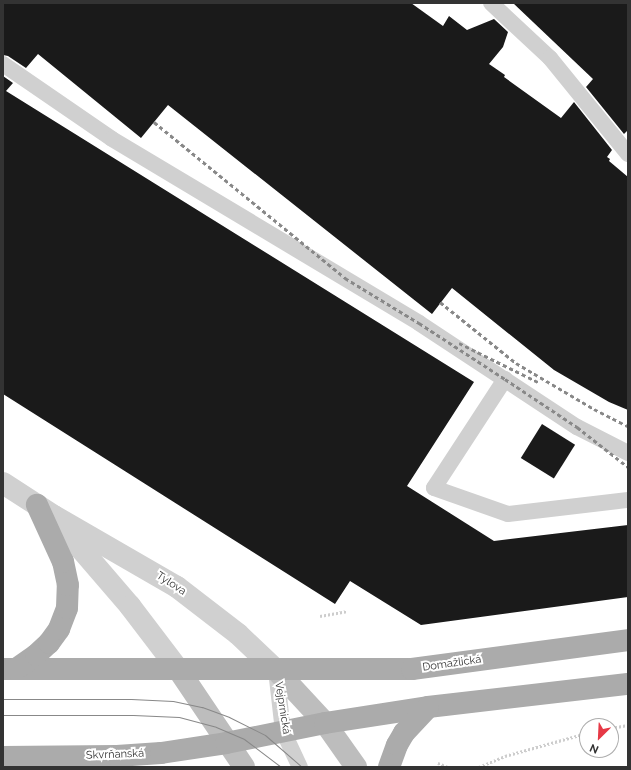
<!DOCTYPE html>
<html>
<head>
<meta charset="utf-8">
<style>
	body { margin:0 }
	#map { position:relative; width:631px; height:770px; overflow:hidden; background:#fff; font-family:Raleway,sans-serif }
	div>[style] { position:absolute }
	.building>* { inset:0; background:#1a1a1a; transform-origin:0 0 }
	.path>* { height:2.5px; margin-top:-1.25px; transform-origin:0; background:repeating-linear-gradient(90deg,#cdcdcd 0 2px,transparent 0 4px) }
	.service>* { height:16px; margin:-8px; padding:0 8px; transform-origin:8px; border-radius:8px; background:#d0d0d0 }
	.tertiary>* { height:22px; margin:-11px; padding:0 11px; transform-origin:11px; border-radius:11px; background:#d0d0d0 }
	.secondary>* { height:22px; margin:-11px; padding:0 11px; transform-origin:11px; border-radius:11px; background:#bdbdbd }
	.primary>* { height:22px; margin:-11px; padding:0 11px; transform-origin:11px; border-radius:11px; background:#ababab }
	.tram>* { height:1px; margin:-0.5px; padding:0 0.5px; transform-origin:0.5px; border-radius:0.5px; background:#888 }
	.rail>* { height:3px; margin-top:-1.5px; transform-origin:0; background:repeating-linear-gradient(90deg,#888 0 4px,transparent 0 7px) }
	span { translate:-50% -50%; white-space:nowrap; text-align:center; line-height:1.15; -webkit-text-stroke:4px #fff; paint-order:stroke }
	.street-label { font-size:11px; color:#333 }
	.frame { position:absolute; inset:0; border:4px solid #333; pointer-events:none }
	.north { position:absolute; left:579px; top:718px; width:40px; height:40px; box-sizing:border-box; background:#fff; border:1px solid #adadad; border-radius:50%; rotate:204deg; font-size:11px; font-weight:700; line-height:16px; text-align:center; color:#333 }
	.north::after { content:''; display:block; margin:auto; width:14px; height:18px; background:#e63946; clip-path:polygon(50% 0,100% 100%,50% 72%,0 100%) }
</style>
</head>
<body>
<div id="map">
	<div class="building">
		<i style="clip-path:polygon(3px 3px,411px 3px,443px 26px,449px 16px,467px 30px,494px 19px,508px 32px,503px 47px,489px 64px,505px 75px,504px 77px,561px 118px,574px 102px,612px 150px,607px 157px,610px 159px,609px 161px,628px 177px,628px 410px,609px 402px,554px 370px,452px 288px,432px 314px,168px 105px,141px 138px,38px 54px,26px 68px,8px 56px,3px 55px)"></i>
		<i style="clip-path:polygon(513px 3px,628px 3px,628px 130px,624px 134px,586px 87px,593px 79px)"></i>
		<i style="clip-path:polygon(3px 76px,13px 83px,6px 91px,474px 382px,407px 486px,494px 541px,628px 525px,628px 597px,421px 625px,350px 581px,335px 604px,3px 394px)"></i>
		<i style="left:542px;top:424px;width:39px;height:40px;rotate:32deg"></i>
	</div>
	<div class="path">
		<i style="left:320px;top:616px;width:27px;rotate:-10deg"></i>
		<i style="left:611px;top:728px;width:17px;rotate:-10deg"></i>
		<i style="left:438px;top:763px;width:11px;rotate:22deg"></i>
		<i style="left:479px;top:767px;width:28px;rotate:-23deg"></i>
		<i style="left:505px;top:756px;width:85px;rotate:-15.7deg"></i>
	</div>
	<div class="service">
		<i style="left:491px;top:3px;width:81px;rotate:43deg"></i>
		<i style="left:550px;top:58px;width:124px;rotate:50.9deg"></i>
		<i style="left:3px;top:64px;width:132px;rotate:34.5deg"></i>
		<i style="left:112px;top:139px;width:358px;rotate:30.9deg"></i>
		<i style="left:419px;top:323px;width:189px;rotate:33.4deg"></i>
		<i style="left:577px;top:427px;width:57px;rotate:27deg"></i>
		<i style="left:505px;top:379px;width:130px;rotate:123.1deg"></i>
		<i style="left:434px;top:488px;width:78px;rotate:19.4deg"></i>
		<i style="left:508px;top:514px;width:121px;rotate:-6.7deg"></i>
		<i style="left:276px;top:670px;width:61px;rotate:83.5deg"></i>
		<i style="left:283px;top:731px;width:40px;rotate:65deg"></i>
	</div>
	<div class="tertiary">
		<i style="left:3px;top:483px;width:61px;rotate:32.9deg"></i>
		<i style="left:54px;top:516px;width:142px;rotate:30deg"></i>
		<i style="left:177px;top:587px;width:77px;rotate:37.6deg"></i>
		<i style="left:238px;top:634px;width:52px;rotate:43.5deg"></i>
		<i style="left:63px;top:528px;width:103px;rotate:49.3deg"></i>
		<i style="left:130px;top:606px;width:79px;rotate:52.7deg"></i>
	</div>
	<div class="secondary">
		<i style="left:178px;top:669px;width:118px;rotate:56deg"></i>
		<i style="left:276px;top:670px;width:72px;rotate:47.2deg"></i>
		<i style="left:325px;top:723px;width:54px;rotate:54.8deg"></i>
	</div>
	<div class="primary">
		<i style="left:3px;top:669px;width:409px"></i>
		<i style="left:412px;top:669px;width:218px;rotate:-7.6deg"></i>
		<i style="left:16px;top:669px;width:24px;rotate:-35deg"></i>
		<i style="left:36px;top:655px;width:18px;rotate:-43deg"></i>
		<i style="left:49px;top:643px;width:17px;rotate:-54deg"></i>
		<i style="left:59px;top:629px;width:22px;rotate:-69deg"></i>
		<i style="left:67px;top:608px;width:23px;rotate:-88deg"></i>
		<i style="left:68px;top:585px;width:24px;rotate:-102deg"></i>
		<i style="left:63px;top:562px;width:63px;rotate:-114.5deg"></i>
		<i style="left:3px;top:757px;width:114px;rotate:-0.5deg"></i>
		<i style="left:117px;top:756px;width:44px;rotate:-3.9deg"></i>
		<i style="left:161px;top:753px;width:66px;rotate:-8.7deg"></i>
		<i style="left:226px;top:743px;width:101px;rotate:-11.4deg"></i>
		<i style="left:325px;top:723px;width:104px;rotate:-8.8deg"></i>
		<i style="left:428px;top:707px;width:201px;rotate:-6.6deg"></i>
		<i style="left:389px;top:767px;width:23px;rotate:-70deg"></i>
		<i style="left:397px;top:745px;width:14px;rotate:-60deg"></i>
		<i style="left:404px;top:733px;width:35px;rotate:-47deg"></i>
	</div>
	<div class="tram">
		<i style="left:3px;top:699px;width:128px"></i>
		<i style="left:131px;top:699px;width:42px;rotate:2.7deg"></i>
		<i style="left:173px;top:701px;width:30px;rotate:12deg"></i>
		<i style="left:202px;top:707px;width:29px;rotate:20deg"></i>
		<i style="left:229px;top:717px;width:40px;rotate:26.6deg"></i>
		<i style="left:265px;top:735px;width:49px;rotate:40.9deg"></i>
		<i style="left:3px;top:715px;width:130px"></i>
		<i style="left:133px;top:715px;width:46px;rotate:2.5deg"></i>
		<i style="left:179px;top:717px;width:38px;rotate:15deg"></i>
		<i style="left:216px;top:727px;width:30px;rotate:23deg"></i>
		<i style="left:244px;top:739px;width:46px;rotate:37.1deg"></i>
	</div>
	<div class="rail">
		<i style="left:154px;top:122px;width:247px;rotate:39.2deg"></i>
		<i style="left:345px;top:278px;width:87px;rotate:31.3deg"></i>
		<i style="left:419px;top:323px;width:103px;rotate:33.1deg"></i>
		<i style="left:505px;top:379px;width:87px;rotate:33.7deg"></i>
		<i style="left:577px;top:427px;width:65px;rotate:38.1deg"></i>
		<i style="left:440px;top:302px;width:97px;rotate:38.8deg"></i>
		<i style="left:516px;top:363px;width:91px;rotate:30.5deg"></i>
		<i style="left:594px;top:409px;width:38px;rotate:27deg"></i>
		<i style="left:459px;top:343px;width:88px;rotate:26.3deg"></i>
	</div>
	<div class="street-label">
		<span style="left:171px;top:584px;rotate:33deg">Tylova</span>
		<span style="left:452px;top:664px;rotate:-8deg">Domažlická</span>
		<span style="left:282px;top:708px;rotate:81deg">Vejprnická</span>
		<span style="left:115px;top:755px;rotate:-2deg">Skvrňanská</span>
	</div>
	<div class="frame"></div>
	<div class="north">N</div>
</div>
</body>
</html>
